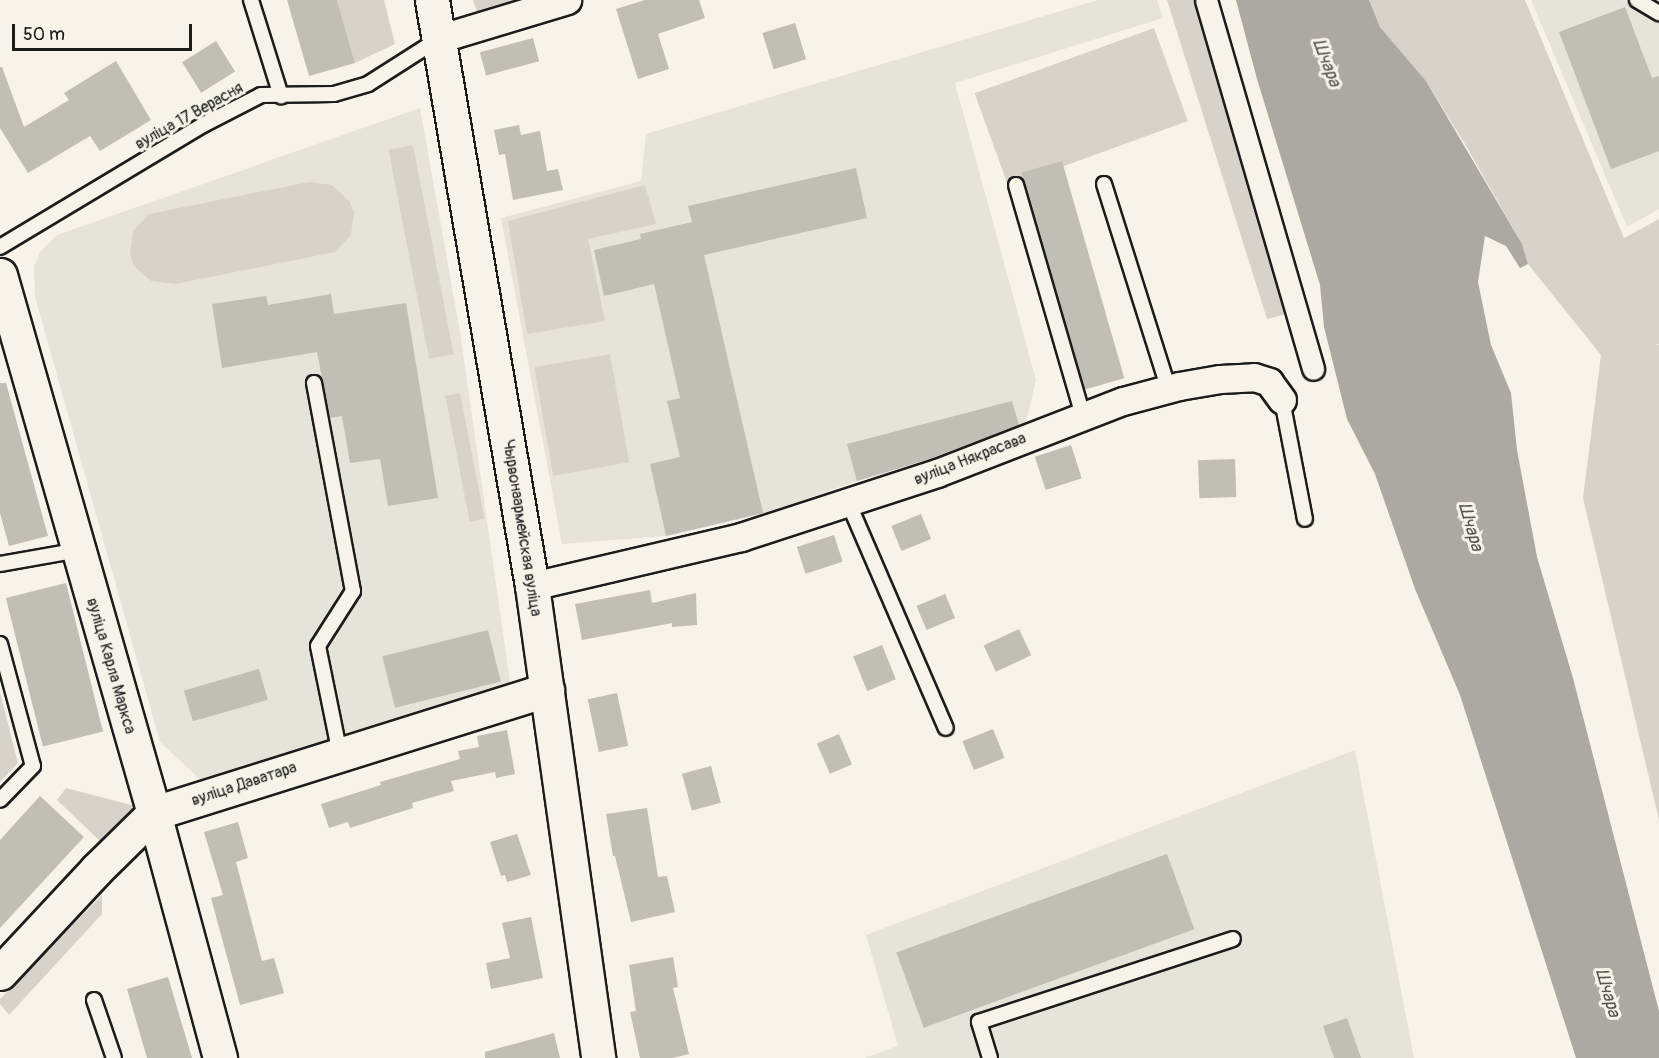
<!DOCTYPE html>
<html>
<head>
<meta charset="utf-8">
<style>
	body { margin:0 }
	#map { position:relative; width:1659px; height:1058px; overflow:hidden; background:#f7f3e8; font-family:Pangolin,sans-serif }
	div>[style] { position:absolute }
	.built>* { inset:0; background:#e6e3d9 }
	.green>* { inset:0; background:#d7d3cb; transform-origin:0 0 }
	.water>* { inset:0; background:#aca9a2 }
	.building>* { inset:0; background:#c0beb5; transform-origin:0 0 }
	.roads { filter:drop-shadow(2px 0 #1c1c1c) drop-shadow(-2px 0 #1c1c1c) drop-shadow(0 2px #1c1c1c) drop-shadow(0 -2px #1c1c1c) }
	.service>* { height:14px; margin:-7px; padding:0 7px; transform-origin:7px; border-radius:7px; background:#f7f3e8 }
	.pedestrian>* { height:21px; margin:-10.5px; padding:0 10.5px; transform-origin:10.5px; border-radius:10.5px; background:#f7f3e8 }
	.minor>* { height:27px; margin:-13.5px; padding:0 13.5px; transform-origin:13.5px; border-radius:13.5px; background:#f7f3e8 }
	.tertiary>* { height:33px; margin:-16.5px; padding:0 16.5px; transform-origin:16.5px; border-radius:16.5px; background:#f7f3e8 }
	.secondary>* { height:33px; margin:-16.5px; padding:0 16.5px; transform-origin:16.5px; border-radius:16.5px; background:#f7f3e8 }
	span { translate:-50% -50%; white-space:nowrap; text-align:center; line-height:1.15; -webkit-text-stroke:6px #f7f3e8; paint-order:stroke }
	.street-label { font-size:16px; color:#1c1c1c }
	.water-label { font-size:18px; color:#565452; font-style:italic }
	.scale { position:absolute; left:12px; top:24px; width:180px; height:27px; box-sizing:border-box; border:3px solid #1c1c1c; border-top:0; padding-left:8px; font-size:18px; line-height:21px; white-space:nowrap; color:#1c1c1c; -webkit-text-stroke:4px #f7f3e8; paint-order:stroke }
</style>
</head>
<body>
<div id="map">
	<div class="built">
		<i style="clip-path:polygon(1098px 0,1157px 0,1163px 18px,955px 83px,1036px 380px,1022px 439px,857px 481px,763px 514px,666px 536px,562px 544px,501px 218px,641px 181px,646px 134px)"></i>
		<i style="clip-path:polygon(1531px 0,1659px 0,1659px 209px,1627px 227px)"></i>
		<i style="clip-path:polygon(420px 108px,460px 332px,510px 682px,201px 780px,160px 742px,35px 297px,34px 267px,40px 252px,57px 235px)"></i>
		<i style="clip-path:polygon(1355px 750px,1414px 1058px,864px 1058px,898px 1046px,866px 935px)"></i>
	</div>
	<div class="green">
		<i style="clip-path:polygon(337px 0,384px 0,395px 44px,355px 63px)"></i>
		<i style="clip-path:polygon(473px 0,515px 0,477px 12px)"></i>
		<i style="clip-path:polygon(1167px 0,1200px 0,1290px 313px,1267px 319px)"></i>
		<i style="clip-path:polygon(1369px 0,1525px 0,1624px 238px,1659px 219px,1659px 344px,1655px 345px,1659px 345px,1659px 820px,1583px 498px,1601px 355px,1528px 264px,1522px 244px,1465px 144px,1426px 81px,1380px 27px)"></i>
		<i style="left:1154px;top:28px;width:99px;height:191px;rotate:70deg"></i>
		<i style="left:413px;top:145px;width:213px;height:25px;rotate:79deg"></i>
		<i style="clip-path:polygon(309px 182px,332px 185px,349px 201px,354px 212px,351px 235px,335px 252px,175px 284px,151px 281px,134px 266px,130px 254px,133px 231px,149px 214px)"></i>
		<i style="clip-path:polygon(645px 185px,656px 224px,588px 239px,605px 321px,527px 334px,508px 221px)"></i>
		<i style="left:610px;top:354px;width:110px;height:77px;rotate:80deg"></i>
		<i style="left:460px;top:393px;width:128px;height:15px;rotate:79deg"></i>
		<i style="clip-path:polygon(0 692px,18px 763px,0 782px)"></i>
		<i style="clip-path:polygon(66px 788px,135px 806px,100px 841px,57px 800px)"></i>
		<i style="clip-path:polygon(102px 895px,102px 914px,9px 1015px,0 1004px,0 999px)"></i>
	</div>
	<div class="water">
		<i style="clip-path:polygon(1236px 0,1369px 0,1380px 27px,1426px 81px,1522px 244px,1528px 264px,1520px 268px,1506px 246px,1485px 236px,1478px 282px,1491px 345px,1511px 393px,1517px 450px,1537px 557px,1573px 678px,1659px 1011px,1659px 1058px,1576px 1058px,1460px 695px,1415px 589px,1375px 474px,1347px 419px,1324px 327px,1320px 285px,1257px 79px)"></i>
	</div>
	<div class="building">
		<i style="clip-path:polygon(287px 0,337px 0,355px 63px,309px 76px)"></i>
		<i style="clip-path:polygon(645px 0,699px 0,705px 18px,658px 34px,669px 69px,638px 79px,616px 9px)"></i>
		<i style="clip-path:polygon(1625px 7px,1652px 78px,1659px 76px,1659px 151px,1611px 169px,1559px 32px)"></i>
		<i style="left:795px;top:23px;width:38px;height:34px;rotate:73deg"></i>
		<i style="left:533px;top:38px;width:24px;height:55px;rotate:75deg"></i>
		<i style="left:216px;top:41px;width:36px;height:40px;rotate:58deg"></i>
		<i style="clip-path:polygon(116px 61px,151px 120px,100px 151px,90px 136px,28px 173px,0 128px,0 67px,2px 67px,24px 127px,69px 100px,64px 93px)"></i>
		<i style="clip-path:polygon(519px 125px,521px 135px,540px 131px,547px 171px,558px 169px,563px 190px,513px 200px,505px 154px,499px 155px,494px 130px)"></i>
		<i style="left:1062px;top:161px;width:226px;height:42px;rotate:74deg"></i>
		<i style="clip-path:polygon(856px 168px,867px 218px,704px 255px,763px 513px,666px 536px,650px 464px,680px 457px,667px 401px,680px 398px,654px 284px,604px 296px,594px 250px,641px 239px,640px 234px,692px 222px,688px 206px)"></i>
		<i style="clip-path:polygon(331px 294px,334px 314px,406px 303px,438px 498px,388px 506px,380px 459px,350px 463px,342px 416px,330px 418px,317px 352px,222px 368px,212px 304px,266px 296px,268px 305px)"></i>
		<i style="clip-path:polygon(0 383px,6px 383px,48px 536px,9px 546px,0 513px)"></i>
		<i style="clip-path:polygon(1012px 401px,1019px 425px,932px 458px,857px 481px,847px 444px)"></i>
		<i style="left:1071px;top:445px;width:35px;height:38px;rotate:72deg"></i>
		<i style="left:1235px;top:459px;width:38px;height:37px;rotate:88deg"></i>
		<i style="left:921px;top:514px;width:27px;height:32px;rotate:68deg"></i>
		<i style="left:834px;top:535px;width:28px;height:39px;rotate:72deg"></i>
		<i style="left:66px;top:583px;width:153px;height:62px;rotate:76deg"></i>
		<i style="clip-path:polygon(650px 590px,652px 603px,696px 593px,697px 625px,672px 627px,672px 623px,582px 640px,575px 604px)"></i>
		<i style="left:945px;top:594px;width:26px;height:31px;rotate:67deg"></i>
		<i style="left:1019px;top:629px;width:29px;height:39px;rotate:65deg"></i>
		<i style="left:488px;top:630px;width:53px;height:109px;rotate:76deg"></i>
		<i style="left:882px;top:645px;width:37px;height:31px;rotate:68deg"></i>
		<i style="left:259px;top:669px;width:32px;height:78px;rotate:74deg"></i>
		<i style="left:617px;top:693px;width:54px;height:30px;rotate:78deg"></i>
		<i style="left:993px;top:729px;width:31px;height:33px;rotate:68deg"></i>
		<i style="clip-path:polygon(507px 730px,515px 774px,496px 778px,495px 772px,451px 781px,454px 791px,412px 803px,413px 808px,350px 828px,348px 822px,329px 828px,321px 804px,381px 785px,380px 782px,460px 759px,458px 751px,479px 747px,477px 736px)"></i>
		<i style="left:839px;top:734px;width:33px;height:24px;rotate:67deg"></i>
		<i style="left:711px;top:766px;width:38px;height:30px;rotate:75deg"></i>
		<i style="clip-path:polygon(40px 796px,84px 837px,0 928px,0 840px)"></i>
		<i style="clip-path:polygon(647px 808px,658px 877px,667px 876px,675px 912px,631px 922px,615px 856px,613px 856px,606px 814px)"></i>
		<i style="clip-path:polygon(238px 822px,248px 858px,236px 862px,262px 961px,274px 958px,284px 993px,240px 1005px,211px 898px,223px 895px,204px 832px)"></i>
		<i style="clip-path:polygon(517px 834px,531px 875px,507px 882px,505px 875px,501px 876px,490px 842px)"></i>
		<i style="left:1167px;top:854px;width:80px;height:288px;rotate:70deg"></i>
		<i style="clip-path:polygon(531px 917px,543px 978px,491px 989px,486px 963px,510px 958px,502px 923px)"></i>
		<i style="clip-path:polygon(673px 957px,678px 987px,673px 988px,689px 1054px,673px 1058px,640px 1058px,630px 1012px,636px 1011px,629px 965px)"></i>
		<i style="clip-path:polygon(168px 977px,192px 1058px,147px 1058px,127px 989px)"></i>
		<i style="clip-path:polygon(1347px 1018px,1361px 1058px,1334px 1058px,1323px 1026px)"></i>
		<i style="clip-path:polygon(554px 1033px,560px 1058px,485px 1058px,485px 1052px)"></i>
	</div>
	<div class="roads">
		<div class="service">
			<i style="left:251px;top:0;width:101px;rotate:72.6deg"></i>
			<i style="left:1637px;top:0;width:26px;rotate:31deg"></i>
			<i style="left:1104px;top:184px;width:203px;rotate:72.5deg"></i>
			<i style="left:1016px;top:185px;width:241px;rotate:73.8deg"></i>
			<i style="left:0;top:247px;width:237px;rotate:-31deg"></i>
			<i style="left:203px;top:125px;width:65px;rotate:-27.3deg"></i>
			<i style="left:261px;top:95px;width:73px;rotate:-0.8deg"></i>
			<i style="left:334px;top:94px;width:35px;rotate:-16deg"></i>
			<i style="left:368px;top:84px;width:82px;rotate:-32.5deg"></i>
			<i style="left:314px;top:383px;width:212px;rotate:79.4deg"></i>
			<i style="left:353px;top:591px;width:65px;rotate:122.5deg"></i>
			<i style="left:318px;top:646px;width:110px;rotate:78.5deg"></i>
			<i style="left:1282px;top:400px;width:121px;rotate:79.1deg"></i>
			<i style="left:848px;top:502px;width:246px;rotate:66.6deg"></i>
			<i style="left:0;top:564px;width:80px;rotate:-10deg"></i>
			<i style="left:0;top:644px;width:126px;rotate:74.9deg"></i>
			<i style="left:33px;top:766px;width:47px;rotate:134.1deg"></i>
			<i style="left:94px;top:1000px;width:61px;rotate:71deg"></i>
			<i style="left:990px;top:1058px;width:38px;rotate:-107deg"></i>
			<i style="left:979px;top:1022px;width:267px;rotate:-18.1deg"></i>
		</div>
		<div class="pedestrian">
			<i style="left:1206px;top:0;width:384px;rotate:73.8deg"></i>
		</div>
		<div class="minor">
			<i style="left:438px;top:39px;width:135px;rotate:-16.8deg"></i>
			<i style="left:532px;top:586px;width:215px;rotate:-13.2deg"></i>
			<i style="left:741px;top:537px;width:206px;rotate:-18.1deg"></i>
			<i style="left:937px;top:473px;width:199px;rotate:-21.2deg"></i>
			<i style="left:1123px;top:401px;width:58px;rotate:-15deg"></i>
			<i style="left:1179px;top:386px;width:42px;rotate:-9.7deg"></i>
			<i style="left:1220px;top:379px;width:34px;rotate:-3deg"></i>
			<i style="left:1254px;top:377px;width:16px;rotate:18deg"></i>
			<i style="left:1269px;top:382px;width:22px;rotate:54deg"></i>
		</div>
		<div class="tertiary">
			<i style="left:0;top:275px;width:560px;rotate:74.03deg"></i>
			<i style="left:154px;top:813px;width:254px;rotate:74.9deg"></i>
			<i style="left:0;top:973px;width:141px;rotate:-47deg"></i>
			<i style="left:96px;top:870px;width:81px;rotate:-44.5deg"></i>
			<i style="left:154px;top:813px;width:412px;rotate:-17.4deg"></i>
		</div>
		<div class="secondary">
			<i style="left:432px;top:0;width:594px;rotate:80.32deg"></i>
			<i style="left:532px;top:586px;width:477px;rotate:82deg"></i>
		</div>
	</div>
	<div class="street-label">
		<span style="left:189px;top:116px;rotate:-29deg">вуліца 17 Верасня</span>
		<span style="left:970px;top:459px;rotate:-21deg">вуліца Някрасава</span>
		<span style="left:522px;top:528px;rotate:81deg">Чырвонаармейская вуліца</span>
		<span style="left:111px;top:666px;rotate:74deg">вуліца Карла Маркса</span>
		<span style="left:244px;top:784px;rotate:-18deg">вуліца Даватара</span>
	</div>
	<div class="water-label">
		<span style="left:1326px;top:63px;rotate:69deg">Шчара</span>
		<span style="left:1470px;top:527px;rotate:74deg">Шчара</span>
		<span style="left:1607px;top:993px;rotate:74deg">Шчара</span>
	</div>
	<div class="scale">50 m</div>
</div>
</body>
</html>
